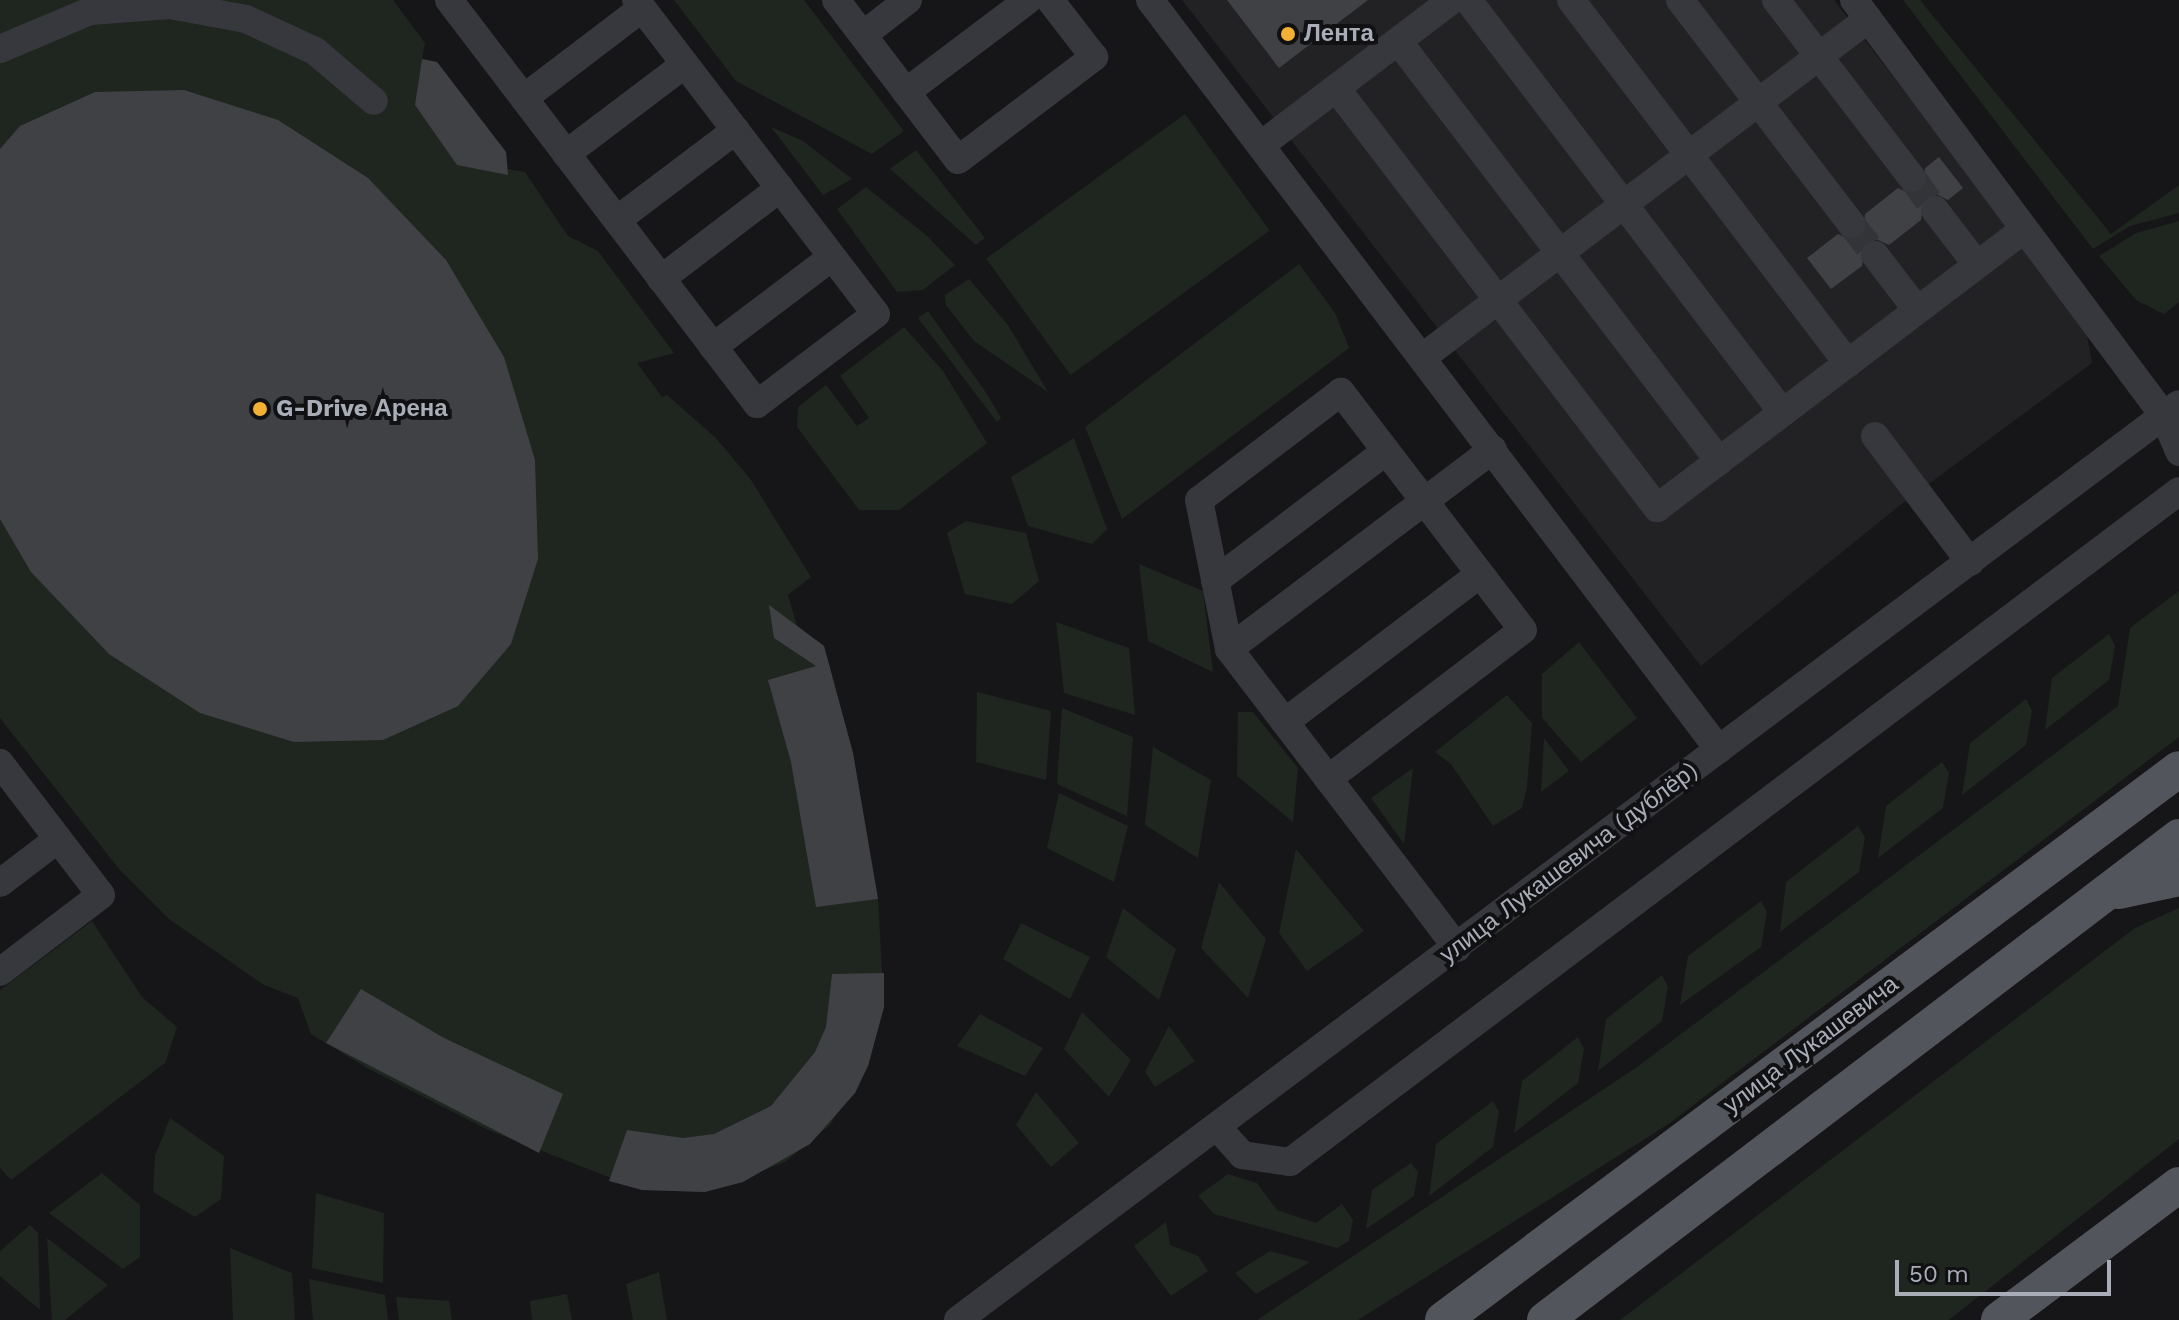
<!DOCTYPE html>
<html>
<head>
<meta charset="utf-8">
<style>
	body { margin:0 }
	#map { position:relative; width:2179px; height:1320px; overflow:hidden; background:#161618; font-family:"Work Sans",sans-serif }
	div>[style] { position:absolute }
	.built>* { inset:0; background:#222225 }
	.green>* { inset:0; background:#1e261f; transform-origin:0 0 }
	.building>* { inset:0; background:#404145 }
	.minor-tunnel>* { height:28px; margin-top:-14px; transform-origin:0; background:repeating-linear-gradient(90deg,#333438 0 28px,transparent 0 42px) }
	.minor>* { height:28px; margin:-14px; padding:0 14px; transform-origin:14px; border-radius:14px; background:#37383d }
	.major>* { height:36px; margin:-18px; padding:0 18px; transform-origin:18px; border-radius:18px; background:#53555c }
	.dots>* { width:22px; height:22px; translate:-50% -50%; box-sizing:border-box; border:4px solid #111113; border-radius:50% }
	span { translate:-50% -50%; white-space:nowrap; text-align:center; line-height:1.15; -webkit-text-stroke:8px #111113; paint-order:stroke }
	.poi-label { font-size:24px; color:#a8adb8; font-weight:700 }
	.left { translate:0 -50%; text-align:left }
	.street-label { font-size:24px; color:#a8adb8 }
	.scale { position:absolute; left:1895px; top:1260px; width:216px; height:36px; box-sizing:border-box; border:4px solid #a8adb8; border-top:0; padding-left:10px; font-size:24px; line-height:28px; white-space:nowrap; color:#a8adb8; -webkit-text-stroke:6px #111113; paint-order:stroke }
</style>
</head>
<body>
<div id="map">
	<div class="built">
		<i style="clip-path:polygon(1182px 0,1834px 0,2085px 325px,2092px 363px,1899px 506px,1701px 666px)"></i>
	</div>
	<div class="green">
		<i style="clip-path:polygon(0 0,393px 0,425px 43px,422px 59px,437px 62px,506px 152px,508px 169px,525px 172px,568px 236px,598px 251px,674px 353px,637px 363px,662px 397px,667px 395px,715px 437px,751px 480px,811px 577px,788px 595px,797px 626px,824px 646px,853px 753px,878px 898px,884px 1007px,868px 1066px,830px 1125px,785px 1162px,705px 1192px,642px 1190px,488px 1130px,367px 1068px,311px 1034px,298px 998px,264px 985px,169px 919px,119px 869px,0 718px)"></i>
		<i style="clip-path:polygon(674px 0,804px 0,904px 131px,872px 154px,736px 81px)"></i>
		<i style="clip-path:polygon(1903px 0,1920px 0,2111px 234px,2179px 185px,2179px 213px,2130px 226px,2093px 249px)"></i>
		<i style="left:1185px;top:114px;width:144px;height:246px;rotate:54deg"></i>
		<i style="clip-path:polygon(771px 127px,803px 141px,852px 179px,823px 195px)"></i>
		<i style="clip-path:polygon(916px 150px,985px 238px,976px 245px,890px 169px)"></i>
		<i style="clip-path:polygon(866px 187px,926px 235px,955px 265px,923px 290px,897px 292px,837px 209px)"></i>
		<i style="clip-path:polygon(2179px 221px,2179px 302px,2164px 314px,2136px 300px,2099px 256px,2136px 233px)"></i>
		<i style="clip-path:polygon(1299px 264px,1335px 313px,1349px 348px,1122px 519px,1085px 427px)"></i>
		<i style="clip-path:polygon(969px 279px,1008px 325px,1048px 392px,974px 341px,946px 305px,945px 295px)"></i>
		<i style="clip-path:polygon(928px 311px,987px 394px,1001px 418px,997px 422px,918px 318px)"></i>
		<i style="clip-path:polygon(904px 327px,943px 371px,987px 443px,899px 510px,859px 510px,797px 427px,798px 407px,826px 385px,857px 426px,869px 418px,840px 376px)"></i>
		<i style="clip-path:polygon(1074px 438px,1107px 529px,1092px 544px,1028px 526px,1011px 477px)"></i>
		<i style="clip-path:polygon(966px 521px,1026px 533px,1039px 581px,1012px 604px,965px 594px,947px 533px)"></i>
		<i style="clip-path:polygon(1139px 564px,1203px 591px,1213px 672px,1148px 641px)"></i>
		<i style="clip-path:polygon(2179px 591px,2179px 737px,1667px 1125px,1358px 1320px,1257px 1320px,1637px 1067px,2118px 706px,2130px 628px)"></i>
		<i style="clip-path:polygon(1056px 622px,1129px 648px,1135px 715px,1064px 693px)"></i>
		<i style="clip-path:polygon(2109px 634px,2115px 646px,2109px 680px,2045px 730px,2052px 678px)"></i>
		<i style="clip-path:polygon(1579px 642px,1637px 718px,1581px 762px,1542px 718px,1542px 674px)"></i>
		<i style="clip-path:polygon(977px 692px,1051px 711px,1046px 780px,976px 762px)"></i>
		<i style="clip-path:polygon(1507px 695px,1532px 723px,1527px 787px,1522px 808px,1493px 826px,1451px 764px,1435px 752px)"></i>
		<i style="clip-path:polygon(2026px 699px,2032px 711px,2026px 745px,1962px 795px,1970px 743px)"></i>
		<i style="clip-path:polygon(1062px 708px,1133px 737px,1127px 816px,1057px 784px)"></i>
		<i style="clip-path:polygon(1238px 712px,1253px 712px,1298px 768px,1293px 822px,1237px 776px)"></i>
		<i style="clip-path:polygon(1544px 738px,1569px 771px,1541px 792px)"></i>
		<i style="clip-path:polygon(1153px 747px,1211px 780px,1198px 858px,1145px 825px)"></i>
		<i style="clip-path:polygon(1942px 762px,1949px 773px,1943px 808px,1878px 858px,1886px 806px)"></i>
		<i style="clip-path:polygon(1413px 768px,1404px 844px,1371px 798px)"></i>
		<i style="clip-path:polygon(1059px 793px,1128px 826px,1114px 882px,1047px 848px)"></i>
		<i style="clip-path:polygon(1858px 826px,1865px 837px,1859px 872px,1780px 932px,1786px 882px)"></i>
		<i style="clip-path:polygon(1296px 849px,1364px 931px,1307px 971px,1279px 933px)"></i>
		<i style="clip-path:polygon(1219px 882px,1266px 939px,1248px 998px,1201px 948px)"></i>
		<i style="clip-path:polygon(1761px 901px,1767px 912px,1761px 947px,1680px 1005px,1688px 956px)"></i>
		<i style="clip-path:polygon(1123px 908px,1176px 949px,1159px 1000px,1106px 957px)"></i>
		<i style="clip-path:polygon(2179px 908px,2179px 1139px,1949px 1320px,1620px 1320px,2135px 928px)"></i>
		<i style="clip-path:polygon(92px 921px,142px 997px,177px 1027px,165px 1063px,11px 1180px,0 1168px,0 990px)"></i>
		<i style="clip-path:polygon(1021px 923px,1090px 957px,1070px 999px,1003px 959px)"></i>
		<i style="clip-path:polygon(1662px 975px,1668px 987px,1662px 1021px,1598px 1071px,1606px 1019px)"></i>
		<i style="clip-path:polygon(1082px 1012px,1131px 1060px,1109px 1097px,1064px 1049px)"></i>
		<i style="clip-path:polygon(980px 1014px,1043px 1048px,1025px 1076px,957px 1046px)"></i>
		<i style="clip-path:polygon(1169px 1026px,1195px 1061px,1155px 1087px,1145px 1072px)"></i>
		<i style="clip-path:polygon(1578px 1037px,1584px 1049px,1578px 1083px,1514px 1133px,1522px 1081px)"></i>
		<i style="clip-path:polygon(1036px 1092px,1079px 1143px,1051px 1167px,1016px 1125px)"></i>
		<i style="clip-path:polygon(1493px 1101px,1499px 1112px,1493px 1147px,1429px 1196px,1436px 1144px)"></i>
		<i style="clip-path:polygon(170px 1118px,224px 1156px,221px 1199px,195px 1217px,153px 1192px,155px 1156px)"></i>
		<i style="clip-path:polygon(1411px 1163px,1418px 1172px,1414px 1196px,1366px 1229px,1372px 1190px)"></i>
		<i style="clip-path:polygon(102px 1173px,140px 1205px,140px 1257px,123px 1269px,49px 1213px)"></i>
		<i style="clip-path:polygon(1228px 1174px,1257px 1183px,1277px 1210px,1316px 1223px,1342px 1204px,1353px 1220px,1349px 1241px,1337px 1248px,1214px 1214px,1198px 1196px)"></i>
		<i style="clip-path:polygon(316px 1193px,384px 1213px,383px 1283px,312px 1268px)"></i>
		<i style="clip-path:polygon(1166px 1222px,1170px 1245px,1198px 1256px,1208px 1271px,1171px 1296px,1134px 1246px)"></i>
		<i style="clip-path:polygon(30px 1225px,38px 1233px,40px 1310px,0 1276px,0 1251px)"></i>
		<i style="clip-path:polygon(47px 1238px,108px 1285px,65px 1320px,52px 1320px)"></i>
		<i style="clip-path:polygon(230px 1248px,292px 1273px,295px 1320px,233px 1320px)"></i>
		<i style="clip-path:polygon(1270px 1251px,1310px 1262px,1256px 1294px,1235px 1273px)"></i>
		<i style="clip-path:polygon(659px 1272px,667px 1320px,633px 1320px,626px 1284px)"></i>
		<i style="clip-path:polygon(309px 1279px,385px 1295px,388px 1320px,313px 1320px)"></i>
		<i style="clip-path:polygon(567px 1294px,572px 1320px,532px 1320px,530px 1301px)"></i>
		<i style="clip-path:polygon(396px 1297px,449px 1301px,452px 1320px,399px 1320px)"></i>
	</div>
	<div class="building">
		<i style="clip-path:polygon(1227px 0,1368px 0,1279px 68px)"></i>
		<i style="clip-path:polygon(422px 59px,437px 62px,506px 152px,508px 175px,457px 165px,415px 105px)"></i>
		<i style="clip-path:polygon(184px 90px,278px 120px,368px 178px,446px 260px,504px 357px,535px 460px,538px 559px,511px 644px,458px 706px,383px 740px,294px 742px,200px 713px,109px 654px,31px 572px,0 519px,0 149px,20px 126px,95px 92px)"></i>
		<i style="clip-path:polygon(1939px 157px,1963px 188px,1948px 200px,1934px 193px,1924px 197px,1921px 220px,1889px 245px,1874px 238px,1864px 242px,1862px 266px,1831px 289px,1807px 258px,1838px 234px,1852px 241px,1862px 237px,1865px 214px,1898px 188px,1913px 195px,1923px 191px,1925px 168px)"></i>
		<i style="clip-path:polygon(769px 605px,824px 646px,853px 753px,878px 899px,816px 907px,791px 762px,768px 680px,816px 666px,774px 638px)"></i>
		<i style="clip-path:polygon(884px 973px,884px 1007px,868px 1066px,855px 1093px,810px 1144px,743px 1182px,705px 1192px,642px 1190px,609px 1181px,627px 1130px,683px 1138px,714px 1134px,771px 1106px,815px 1052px,826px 1027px,832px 974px)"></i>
		<i style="clip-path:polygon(361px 989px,444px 1038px,563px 1094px,539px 1153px,326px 1043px)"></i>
	</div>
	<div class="minor-tunnel">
		<i style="left:1912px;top:178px;width:39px;rotate:54deg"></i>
		<i style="left:1851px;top:224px;width:39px;rotate:52deg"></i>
	</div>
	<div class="minor">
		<i style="left:449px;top:0;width:508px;rotate:52.68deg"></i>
		<i style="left:757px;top:404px;width:149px;rotate:-37.1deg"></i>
		<i style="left:876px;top:314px;width:395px;rotate:-127.4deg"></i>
		<i style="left:836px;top:0;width:201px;rotate:52.7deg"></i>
		<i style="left:958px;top:160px;width:171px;rotate:-37.1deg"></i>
		<i style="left:1094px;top:57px;width:72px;rotate:-127.7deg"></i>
		<i style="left:1150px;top:0;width:941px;rotate:52.81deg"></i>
		<i style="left:1468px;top:0;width:519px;rotate:52.67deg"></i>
		<i style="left:1571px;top:0;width:457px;rotate:52.7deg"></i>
		<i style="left:1680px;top:0;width:282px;rotate:52.6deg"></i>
		<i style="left:1776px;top:0;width:224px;rotate:52.6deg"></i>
		<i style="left:1854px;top:0;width:519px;rotate:53.31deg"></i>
		<i style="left:2164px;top:416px;width:39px;rotate:67deg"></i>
		<i style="left:863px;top:35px;width:57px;rotate:-37.9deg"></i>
		<i style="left:1398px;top:41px;width:529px;rotate:52.61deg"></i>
		<i style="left:0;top:49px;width:98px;rotate:-22.9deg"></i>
		<i style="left:90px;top:11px;width:80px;rotate:-4.3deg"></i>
		<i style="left:170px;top:5px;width:77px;rotate:10.4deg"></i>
		<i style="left:246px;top:19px;width:76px;rotate:24.9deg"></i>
		<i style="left:315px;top:51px;width:77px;rotate:40.3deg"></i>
		<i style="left:1336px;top:88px;width:529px;rotate:52.61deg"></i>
		<i style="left:1657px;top:508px;width:461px;rotate:-37.2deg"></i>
		<i style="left:906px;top:92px;width:153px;rotate:-37deg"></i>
		<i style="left:524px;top:98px;width:148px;rotate:-37.3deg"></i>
		<i style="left:1261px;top:145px;width:240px;rotate:-37.2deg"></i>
		<i style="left:566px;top:154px;width:149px;rotate:-37.1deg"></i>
		<i style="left:1935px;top:210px;width:69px;rotate:52.6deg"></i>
		<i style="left:617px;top:220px;width:149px;rotate:-37.1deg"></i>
		<i style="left:1875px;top:255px;width:69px;rotate:52.6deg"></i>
		<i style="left:661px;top:279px;width:150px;rotate:-37.4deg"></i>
		<i style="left:713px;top:347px;width:149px;rotate:-37.1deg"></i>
		<i style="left:1423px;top:357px;width:559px;rotate:-37.22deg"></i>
		<i style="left:1875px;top:436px;width:158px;rotate:53deg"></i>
		<i style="left:1215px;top:581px;width:215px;rotate:-37.2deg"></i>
		<i style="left:1229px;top:649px;width:331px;rotate:-37.1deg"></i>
		<i style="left:1285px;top:722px;width:245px;rotate:-37.2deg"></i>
		<i style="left:0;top:763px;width:166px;rotate:52.6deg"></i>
		<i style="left:101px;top:895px;width:127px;rotate:142.7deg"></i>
		<i style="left:1328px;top:779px;width:245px;rotate:-37.4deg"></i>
		<i style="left:1523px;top:630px;width:300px;rotate:-127.4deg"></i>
		<i style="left:1341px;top:392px;width:178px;rotate:142.7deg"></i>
		<i style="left:1199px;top:500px;width:152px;rotate:78.6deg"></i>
		<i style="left:1229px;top:649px;width:326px;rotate:52.6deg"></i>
		<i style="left:1427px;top:908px;width:50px;rotate:53.1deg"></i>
		<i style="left:0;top:883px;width:73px;rotate:-37.2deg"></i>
		<i style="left:1217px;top:1127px;width:38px;rotate:48deg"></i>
		<i style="left:1242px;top:1155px;width:49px;rotate:8.3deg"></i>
		<i style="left:1290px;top:1162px;width:1114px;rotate:-37.04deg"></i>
		<i style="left:958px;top:1320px;width:1526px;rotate:-36.88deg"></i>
	</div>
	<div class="major">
		<i style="left:2119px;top:891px;width:61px;rotate:-12.2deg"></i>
		<i style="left:1443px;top:1320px;width:919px;rotate:-36.82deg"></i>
		<i style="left:1545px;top:1320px;width:797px;rotate:-37.3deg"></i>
		<i style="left:1999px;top:1320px;width:225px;rotate:-36.9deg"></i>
	</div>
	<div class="dots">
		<i style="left:1288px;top:34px;background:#f2b134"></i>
		<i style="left:260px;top:409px;background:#f2b134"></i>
	</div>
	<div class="poi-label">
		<span class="left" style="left:1304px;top:34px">Лента</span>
		<span class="left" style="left:276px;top:409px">G-Drive Арена</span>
	</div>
	<div class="street-label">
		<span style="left:1569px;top:863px;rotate:-37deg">улица Лукашевича (дублёр)</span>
		<span style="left:1811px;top:1045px;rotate:-37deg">улица Лукашевича</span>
	</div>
	<div class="scale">50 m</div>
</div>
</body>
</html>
